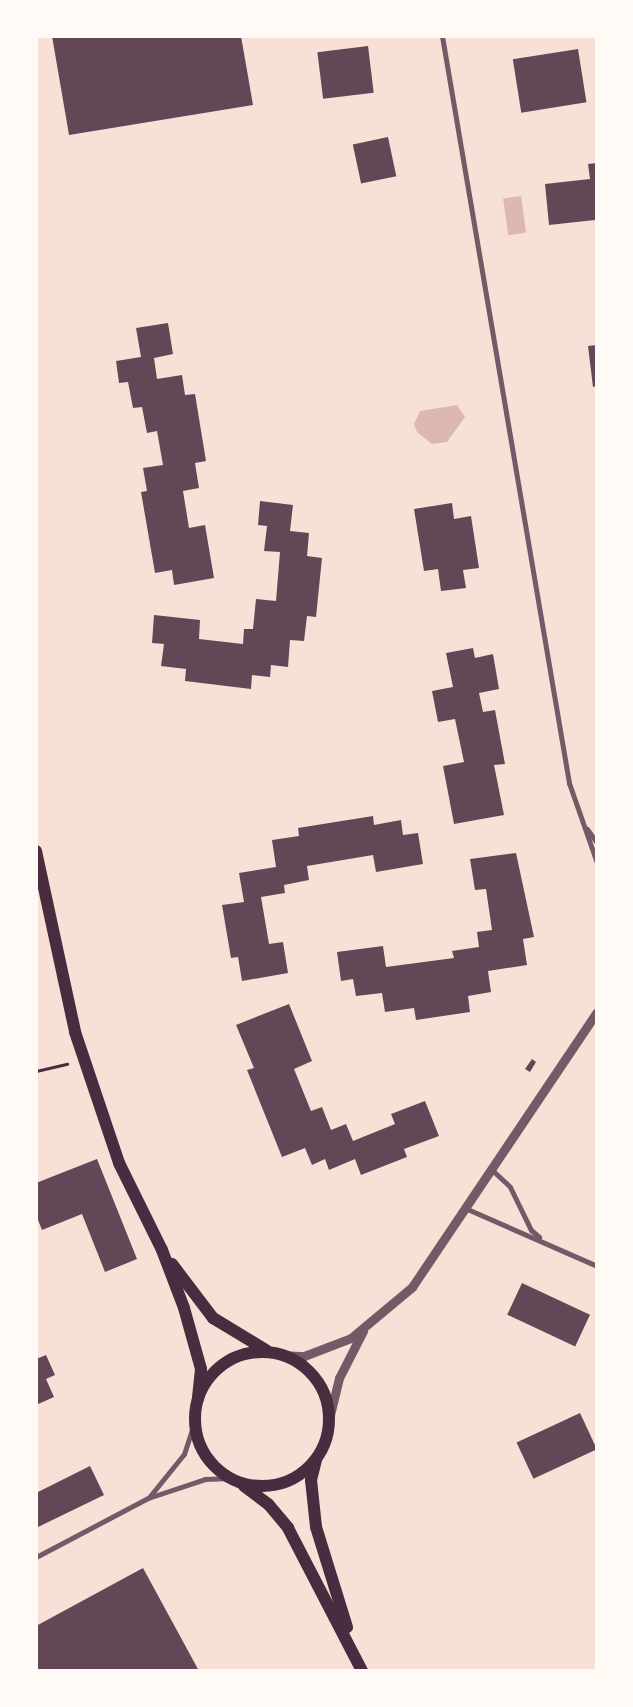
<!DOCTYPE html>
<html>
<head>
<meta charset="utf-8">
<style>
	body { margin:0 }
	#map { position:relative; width:633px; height:1707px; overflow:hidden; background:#f7e1d7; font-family:Karla,sans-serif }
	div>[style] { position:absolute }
	.water>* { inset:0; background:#dcb8b0; transform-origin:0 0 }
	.building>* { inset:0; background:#644757; transform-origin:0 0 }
	.path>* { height:3px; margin:-1.5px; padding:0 1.5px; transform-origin:1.5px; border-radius:1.5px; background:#4a2c40 }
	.minor>* { height:5px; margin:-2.5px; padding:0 2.5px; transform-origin:2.5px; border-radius:2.5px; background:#755966 }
	.tertiary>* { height:9px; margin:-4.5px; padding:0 4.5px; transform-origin:4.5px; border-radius:4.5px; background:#755966 }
	.primary>* { height:12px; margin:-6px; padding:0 6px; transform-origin:6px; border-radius:6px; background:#4a2c40 }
	.primary>.ring { margin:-6px; padding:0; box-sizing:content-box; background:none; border:12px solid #4a2c40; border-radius:50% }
	span { translate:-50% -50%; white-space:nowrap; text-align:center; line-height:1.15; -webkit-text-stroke:5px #fffaf5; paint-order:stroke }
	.frame { position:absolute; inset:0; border:38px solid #fffaf5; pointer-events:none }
</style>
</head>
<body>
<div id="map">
	<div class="water">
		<i style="left:521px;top:196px;width:37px;height:18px;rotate:82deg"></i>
		<i style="clip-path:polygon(457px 405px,465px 417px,447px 442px,432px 444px,417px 432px,414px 424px,420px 411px)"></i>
	</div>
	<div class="building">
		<i style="clip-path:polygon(52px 36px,241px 36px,253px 105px,69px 135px)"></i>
		<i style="left:368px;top:46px;width:47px;height:51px;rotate:83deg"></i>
		<i style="left:578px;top:49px;width:54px;height:66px;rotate:81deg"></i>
		<i style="left:388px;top:137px;width:40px;height:36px;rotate:78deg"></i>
		<i style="clip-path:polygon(597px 163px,595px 220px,549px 225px,545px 184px,590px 179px,588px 164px)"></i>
		<i style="clip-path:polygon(168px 323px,173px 354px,154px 358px,157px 379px,182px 375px,185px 395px,195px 394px,206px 461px,195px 463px,199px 488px,183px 491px,189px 528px,205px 525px,214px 578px,174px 585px,172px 570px,155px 573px,141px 492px,147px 491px,143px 468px,163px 465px,157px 431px,147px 433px,142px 407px,133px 408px,128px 382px,119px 383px,116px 361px,141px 357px,136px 328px)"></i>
		<i style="clip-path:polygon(597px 345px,597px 386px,593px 387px,588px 346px)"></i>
		<i style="clip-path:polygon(260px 501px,293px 505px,290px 531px,309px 533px,307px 556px,322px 558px,316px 617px,307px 616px,304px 641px,290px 640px,288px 667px,271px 665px,270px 677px,252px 675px,251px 689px,185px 681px,186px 669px,161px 666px,164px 644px,152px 643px,154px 615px,200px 620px,199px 639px,243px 644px,244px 629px,253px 629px,256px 599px,276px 601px,280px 552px,264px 551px,267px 526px,258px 525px)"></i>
		<i style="clip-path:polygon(452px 503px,454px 519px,471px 516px,479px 568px,463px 570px,466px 588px,441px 591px,438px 569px,424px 571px,414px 509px)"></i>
		<i style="clip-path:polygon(473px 648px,475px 658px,493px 654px,499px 689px,479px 693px,483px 712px,495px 710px,505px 764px,494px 765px,504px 815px,454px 824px,443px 766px,464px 762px,455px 719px,438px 722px,432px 691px,453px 687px,446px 653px)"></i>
		<i style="clip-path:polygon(373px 816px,374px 825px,401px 820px,403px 835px,418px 833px,423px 864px,376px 872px,373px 855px,307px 866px,309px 880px,284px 885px,285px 893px,261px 897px,269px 944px,283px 942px,288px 973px,242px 981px,238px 957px,231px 958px,222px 905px,244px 902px,239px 873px,276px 867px,272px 840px,299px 836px,298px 828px)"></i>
		<i style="clip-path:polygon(516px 853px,534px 937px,523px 939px,527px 965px,488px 971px,491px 992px,468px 996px,470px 1012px,416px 1020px,414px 1008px,385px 1012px,382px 993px,356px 996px,353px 979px,341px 981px,337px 952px,383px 946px,386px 967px,454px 958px,452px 951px,479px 947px,477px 932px,492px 930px,486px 889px,475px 890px,470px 859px)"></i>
		<i style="clip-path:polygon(289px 1004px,312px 1061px,294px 1069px,311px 1111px,322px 1107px,331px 1130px,346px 1124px,353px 1141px,395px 1124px,391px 1114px,425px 1101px,439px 1136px,404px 1149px,407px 1157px,361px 1175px,355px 1159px,329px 1170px,325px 1159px,312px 1165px,305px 1148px,282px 1157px,247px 1070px,254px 1068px,236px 1025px)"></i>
		<i style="clip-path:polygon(532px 1059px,536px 1062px,530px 1072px,525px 1069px)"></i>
		<i style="clip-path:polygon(97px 1159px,137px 1259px,105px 1272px,82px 1214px,42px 1230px,36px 1215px,36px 1183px)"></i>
		<i style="left:522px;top:1283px;width:75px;height:35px;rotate:25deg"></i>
		<i style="clip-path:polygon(46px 1355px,55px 1375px,46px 1379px,54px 1397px,36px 1405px,36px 1359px)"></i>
		<i style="left:580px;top:1413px;width:40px;height:70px;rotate:65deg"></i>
		<i style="clip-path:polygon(90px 1466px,104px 1495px,36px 1528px,36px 1493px)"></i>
		<i style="clip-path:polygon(143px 1568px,199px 1671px,36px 1671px,36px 1626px)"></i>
	</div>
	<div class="path">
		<i style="left:36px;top:1071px;width:32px;rotate:-13deg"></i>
	</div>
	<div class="minor">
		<i style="left:442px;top:36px;width:758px;rotate:80.35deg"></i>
		<i style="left:569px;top:783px;width:85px;rotate:70.7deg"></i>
		<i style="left:587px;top:829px;width:17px;rotate:54deg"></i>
		<i style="left:491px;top:1169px;width:26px;rotate:43deg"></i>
		<i style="left:510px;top:1187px;width:48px;rotate:64deg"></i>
		<i style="left:531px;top:1230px;width:11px;rotate:41deg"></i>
		<i style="left:465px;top:1208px;width:144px;rotate:23.7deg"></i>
		<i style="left:150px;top:1496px;width:54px;rotate:-51deg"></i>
		<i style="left:184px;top:1454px;width:35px;rotate:-72deg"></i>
		<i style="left:36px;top:1557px;width:127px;rotate:-27.8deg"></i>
		<i style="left:148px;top:1498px;width:60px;rotate:-18.4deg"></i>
		<i style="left:205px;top:1479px;width:26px;rotate:-2deg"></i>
	</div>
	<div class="tertiary">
		<i style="left:282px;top:1355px;width:22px;rotate:3deg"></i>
		<i style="left:304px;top:1356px;width:50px;rotate:-21deg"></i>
		<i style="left:351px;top:1338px;width:80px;rotate:-39.9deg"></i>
		<i style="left:412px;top:1287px;width:331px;rotate:-56.1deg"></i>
		<i style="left:329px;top:1419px;width:42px;rotate:-76.3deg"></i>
		<i style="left:339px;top:1378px;width:53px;rotate:-62.9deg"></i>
	</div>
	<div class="primary">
		<i style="left:36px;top:851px;width:185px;rotate:77.8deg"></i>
		<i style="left:75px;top:1032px;width:138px;rotate:71.4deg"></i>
		<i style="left:119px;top:1163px;width:97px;rotate:63.7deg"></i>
		<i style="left:162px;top:1250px;width:62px;rotate:69.2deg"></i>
		<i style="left:184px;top:1308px;width:63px;rotate:74.4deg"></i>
		<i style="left:201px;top:1369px;width:30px;rotate:96deg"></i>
		<i style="left:172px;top:1264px;width:68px;rotate:52.8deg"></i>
		<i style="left:213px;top:1318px;width:62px;rotate:31.1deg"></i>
		<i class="ring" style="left:195px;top:1352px;width:122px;height:122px"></i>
		<i style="left:316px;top:1460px;width:21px;rotate:104deg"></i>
		<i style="left:311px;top:1480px;width:47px;rotate:83.9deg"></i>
		<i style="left:316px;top:1527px;width:105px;rotate:72.8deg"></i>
		<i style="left:244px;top:1486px;width:31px;rotate:37deg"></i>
		<i style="left:269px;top:1505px;width:30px;rotate:50deg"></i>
		<i style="left:288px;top:1528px;width:161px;rotate:62.6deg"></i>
	</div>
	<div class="frame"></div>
</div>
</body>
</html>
